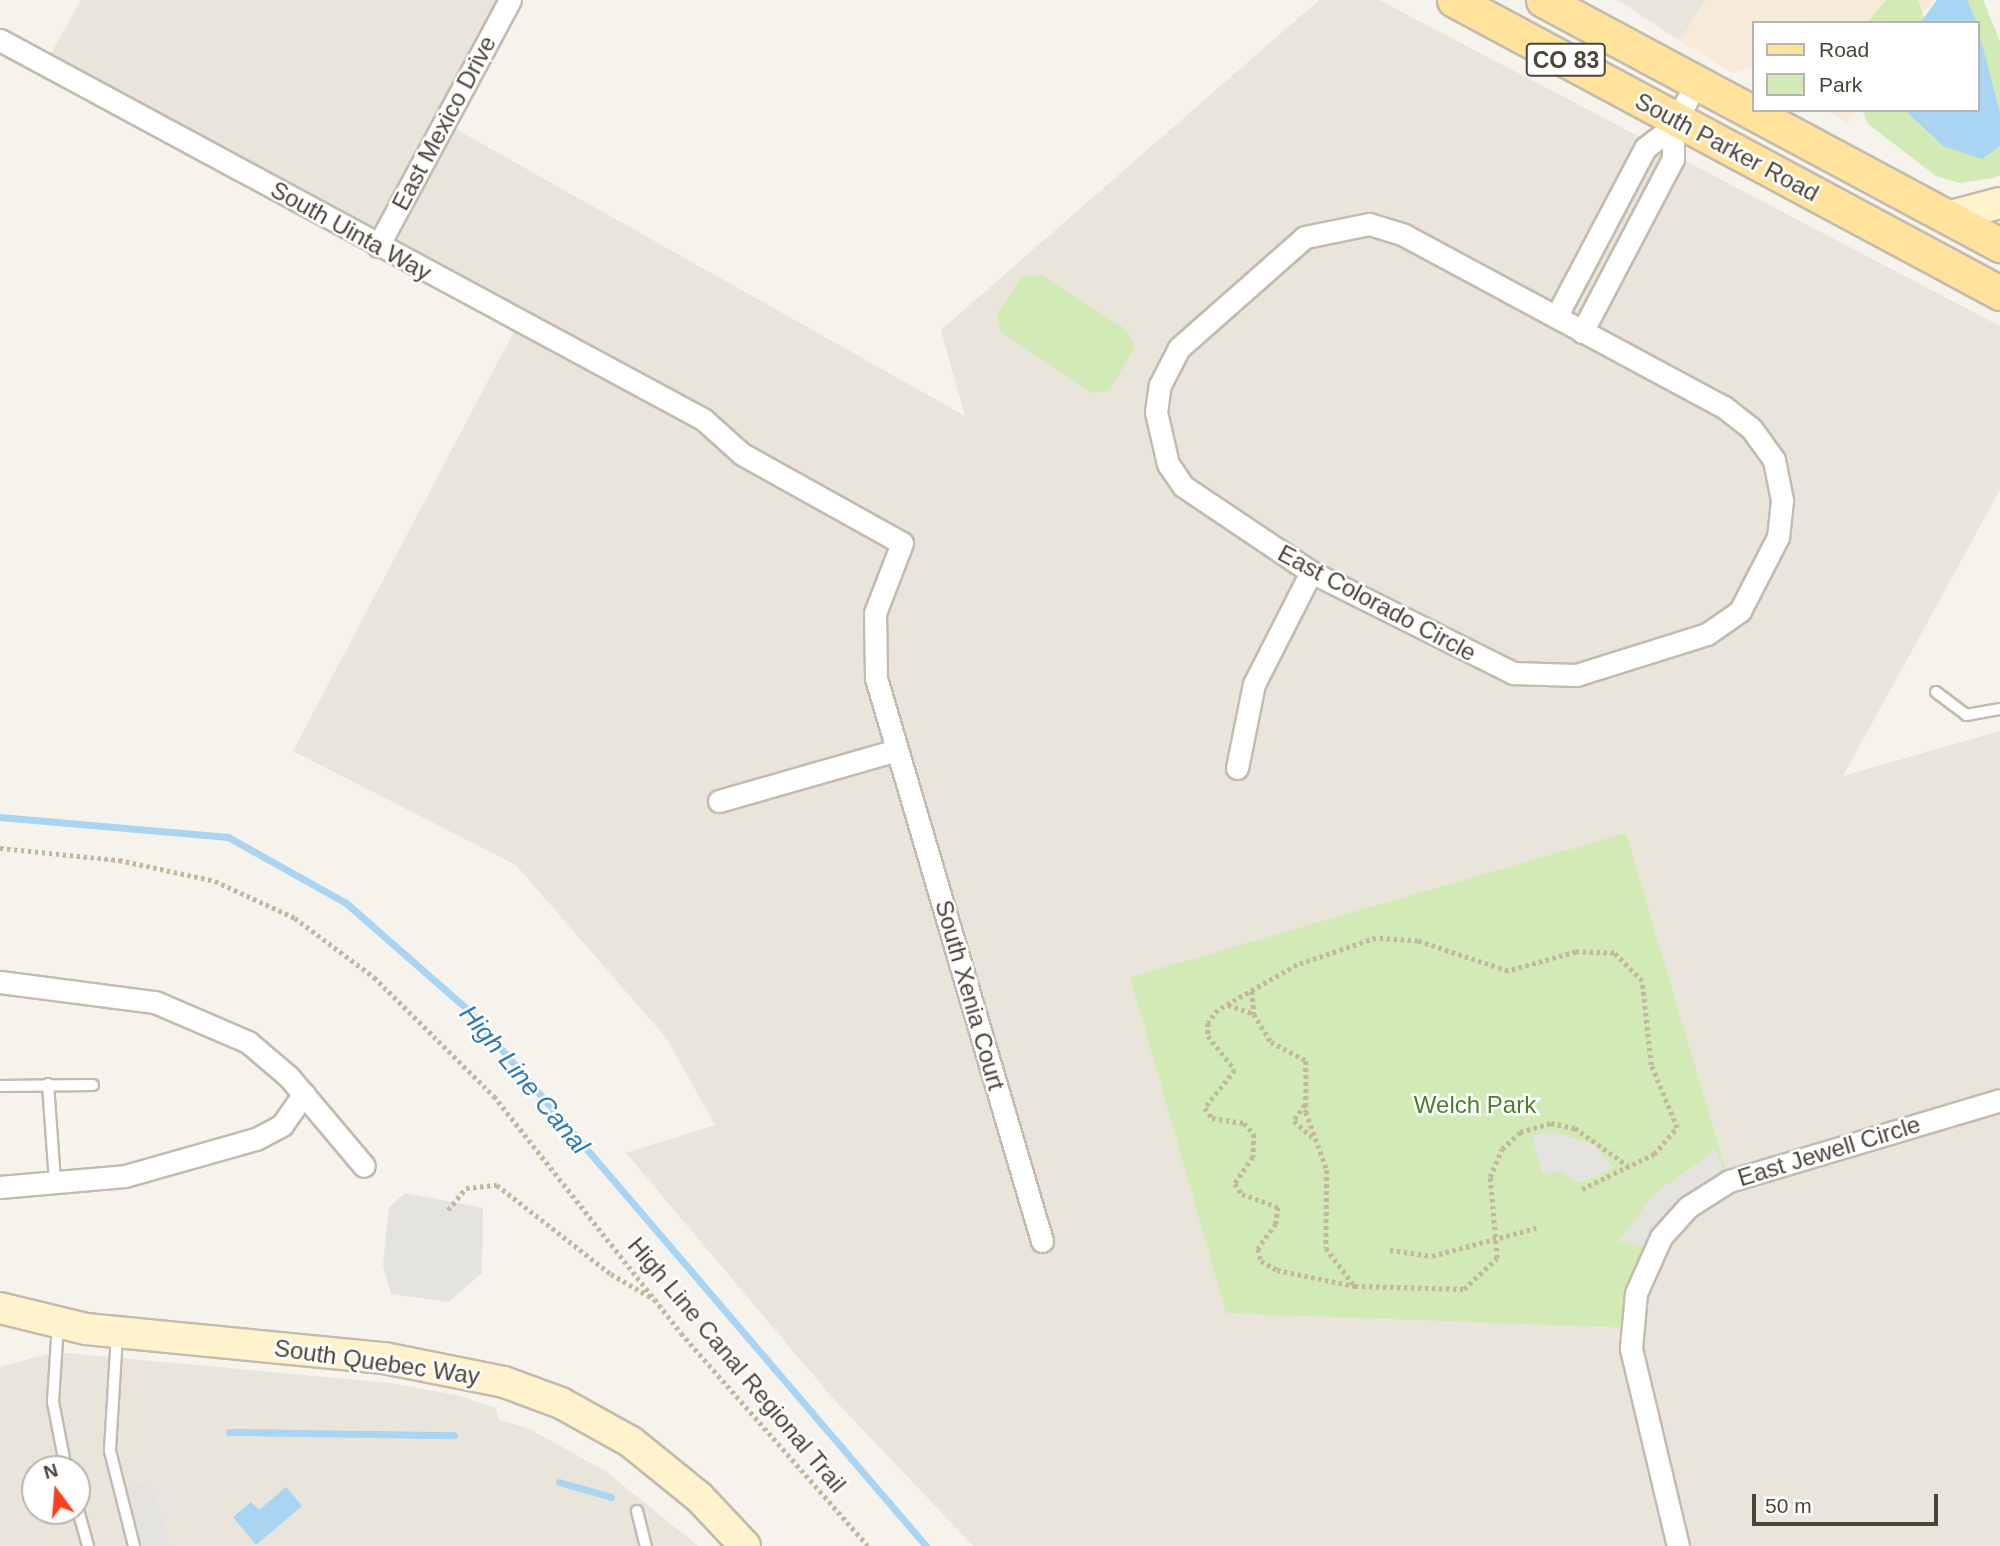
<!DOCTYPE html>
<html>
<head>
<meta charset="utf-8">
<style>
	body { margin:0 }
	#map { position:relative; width:2000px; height:1546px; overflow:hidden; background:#f6f3ec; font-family:Helvetica,sans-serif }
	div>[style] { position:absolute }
	.residential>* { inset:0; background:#eae5da }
	.commercial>* { inset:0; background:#f7ead8 }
	.green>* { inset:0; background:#d2eab5 }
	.parking>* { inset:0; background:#e5e3e0 }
	.water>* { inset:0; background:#a9d4f2 }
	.stream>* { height:7px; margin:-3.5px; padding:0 3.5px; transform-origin:3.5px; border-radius:3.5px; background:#a9d4f2 }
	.path>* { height:4.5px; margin-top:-2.25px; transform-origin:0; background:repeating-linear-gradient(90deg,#c4b79f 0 3.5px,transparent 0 7px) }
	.roads { filter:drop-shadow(2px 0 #c2bbae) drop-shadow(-2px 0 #c2bbae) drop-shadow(0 2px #c2bbae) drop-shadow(0 -2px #c2bbae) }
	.lane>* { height:10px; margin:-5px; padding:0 5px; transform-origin:5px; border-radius:5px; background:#fff }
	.street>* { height:21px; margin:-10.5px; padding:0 10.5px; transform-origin:10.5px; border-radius:10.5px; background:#fff }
	.secondary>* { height:30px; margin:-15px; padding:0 15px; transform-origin:15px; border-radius:15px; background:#fff3cd }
	.primary>* { height:33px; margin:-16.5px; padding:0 16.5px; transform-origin:16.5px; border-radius:16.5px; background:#ffe39c }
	span { translate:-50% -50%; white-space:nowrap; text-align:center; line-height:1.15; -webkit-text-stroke:5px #fff; paint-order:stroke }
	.shield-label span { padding:2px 5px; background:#fff; border:2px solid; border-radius:5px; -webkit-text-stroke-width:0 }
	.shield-label { font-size:23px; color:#4b4439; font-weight:700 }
	.street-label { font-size:24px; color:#4b4439 }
	.park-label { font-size:24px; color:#4a7f2a }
	.water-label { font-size:26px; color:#2e7ab2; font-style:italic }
	.legend { position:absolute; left:1752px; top:21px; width:228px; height:91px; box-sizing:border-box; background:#fff; border:2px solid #b7b4b0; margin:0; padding:9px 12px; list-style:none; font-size:21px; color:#4b4439 }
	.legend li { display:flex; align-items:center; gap:14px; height:35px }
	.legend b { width:35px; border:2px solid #b7b4b0 }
	.north { position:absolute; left:21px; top:1455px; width:70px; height:70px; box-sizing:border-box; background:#fff; border:2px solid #b7b4b0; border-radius:50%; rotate:344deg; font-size:19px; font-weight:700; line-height:28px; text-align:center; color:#4b4439 }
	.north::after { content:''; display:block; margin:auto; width:24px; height:32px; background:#fc3f1d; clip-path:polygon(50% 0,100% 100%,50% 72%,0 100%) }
	.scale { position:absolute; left:1752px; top:1494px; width:186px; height:32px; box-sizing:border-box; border:4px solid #4b4439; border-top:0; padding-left:9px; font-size:21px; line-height:24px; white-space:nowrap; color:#4b4439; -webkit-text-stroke:5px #fff; paint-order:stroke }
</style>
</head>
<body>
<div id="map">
	<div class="residential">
		<i style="clip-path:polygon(81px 0,510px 0,445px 123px,965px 416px,941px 330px,1319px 0,1379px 0,2000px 326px,2000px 490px,1843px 776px,2000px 731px,2000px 1546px,973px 1546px,830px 1395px,626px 1153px,715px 1125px,667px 1039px,516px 865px,293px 751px,519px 322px,45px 64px)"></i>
		<i style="clip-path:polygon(1618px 0,1706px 0,1680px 41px)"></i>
		<i style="clip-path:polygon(evenodd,55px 1352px,390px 1383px,460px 1396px,496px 1408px,499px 1420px,530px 1429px,608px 1473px,698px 1546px,0 1546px,0 1367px,55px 1352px,35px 1469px,77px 1469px,77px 1511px,35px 1511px,35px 1469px)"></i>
	</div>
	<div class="commercial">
		<i style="clip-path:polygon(1706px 0,1933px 0,1917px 23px,1753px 23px,1753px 66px,1733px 73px,1680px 41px)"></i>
		<i style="clip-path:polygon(1826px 110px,1857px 110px,1848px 123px)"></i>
	</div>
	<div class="green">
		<i style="clip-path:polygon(1886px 0,1918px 0,1926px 23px,1867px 23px)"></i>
		<i style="clip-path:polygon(1943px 0,1983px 0,2000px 41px,2000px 175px,1993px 178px,1960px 183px,1936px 176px,1868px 124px,1862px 110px,1929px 110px,1984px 147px,1977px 23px,1959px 23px)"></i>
		<i style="clip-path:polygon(1041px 275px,1127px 330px,1135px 348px,1109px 390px,1093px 393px,1000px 331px,997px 314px,1022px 276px)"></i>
		<i style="clip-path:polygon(1626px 833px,1729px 1181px,1674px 1221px,1631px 1328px,1226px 1313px,1130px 977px)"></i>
	</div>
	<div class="parking">
		<i style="clip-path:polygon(1552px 1132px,1593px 1144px,1613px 1168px,1579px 1183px,1560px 1171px,1542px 1174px,1532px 1136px)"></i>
		<i style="clip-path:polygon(1715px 1150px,1729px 1181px,1653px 1249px,1619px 1241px,1653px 1195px)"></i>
		<i style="clip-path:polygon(405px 1193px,483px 1208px,482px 1273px,448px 1302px,391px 1294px,383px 1265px,389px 1207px)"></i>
		<i style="clip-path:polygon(151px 1481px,170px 1546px,134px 1546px,118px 1490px)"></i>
	</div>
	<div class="water">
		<i style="clip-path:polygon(1937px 0,1967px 0,1977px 23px,1920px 23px)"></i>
		<i style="clip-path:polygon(1977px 25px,2000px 113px,2000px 146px,1982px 159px,1943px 146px,1905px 110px,1977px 110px)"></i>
		<i style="clip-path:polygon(286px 1487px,302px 1506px,256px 1545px,233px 1517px,251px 1502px,259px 1510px)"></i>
	</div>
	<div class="stream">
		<i style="left:0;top:817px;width:229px;rotate:5deg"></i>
		<i style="left:228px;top:837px;width:135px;rotate:29.2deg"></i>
		<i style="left:346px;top:903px;width:161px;rotate:41.2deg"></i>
		<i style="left:467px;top:1009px;width:706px;rotate:49.48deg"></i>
		<i style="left:229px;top:1432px;width:225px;rotate:0.8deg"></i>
		<i style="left:559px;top:1482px;width:54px;rotate:16.1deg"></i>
	</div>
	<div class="path">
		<i style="left:0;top:848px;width:120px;rotate:5.8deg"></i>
		<i style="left:119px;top:860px;width:98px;rotate:12.3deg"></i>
		<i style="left:215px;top:881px;width:88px;rotate:24.8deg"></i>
		<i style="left:295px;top:918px;width:99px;rotate:36.8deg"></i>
		<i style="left:374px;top:977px;width:169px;rotate:44.8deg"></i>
		<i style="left:494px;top:1096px;width:302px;rotate:51.7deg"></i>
		<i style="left:681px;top:1333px;width:283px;rotate:48.7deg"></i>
		<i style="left:1252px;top:991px;width:23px;rotate:85deg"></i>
		<i style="left:1228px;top:1005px;width:28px;rotate:19deg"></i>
		<i style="left:1254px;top:1014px;width:33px;rotate:59deg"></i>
		<i style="left:1271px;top:1042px;width:40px;rotate:28deg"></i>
		<i style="left:1306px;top:1061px;width:51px;rotate:90deg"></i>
		<i style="left:1306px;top:1112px;width:62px;rotate:70.1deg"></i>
		<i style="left:1327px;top:1170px;width:78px;rotate:90.7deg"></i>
		<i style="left:1326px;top:1248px;width:45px;rotate:53.1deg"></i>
		<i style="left:1305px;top:1105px;width:19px;rotate:125deg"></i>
		<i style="left:1294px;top:1121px;width:28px;rotate:42deg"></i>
		<i style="left:1582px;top:1189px;width:80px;rotate:-25.9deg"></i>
		<i style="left:1654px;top:1154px;width:35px;rotate:-49deg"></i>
		<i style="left:1677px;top:1128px;width:68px;rotate:-112.4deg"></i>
		<i style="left:1651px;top:1065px;width:84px;rotate:-96.1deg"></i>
		<i style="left:1642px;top:981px;width:40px;rotate:-135deg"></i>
		<i style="left:1614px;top:953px;width:38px;rotate:-178deg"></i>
		<i style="left:1576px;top:952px;width:71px;rotate:164.4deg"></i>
		<i style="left:1508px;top:971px;width:95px;rotate:-161.6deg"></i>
		<i style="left:1418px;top:941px;width:42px;rotate:-175.9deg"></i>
		<i style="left:1376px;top:938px;width:83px;rotate:161.1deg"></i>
		<i style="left:1297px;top:965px;width:91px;rotate:150.3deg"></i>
		<i style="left:1218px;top:1010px;width:16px;rotate:128deg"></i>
		<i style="left:1208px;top:1023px;width:13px;rotate:90deg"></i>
		<i style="left:1208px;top:1036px;width:43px;rotate:51.5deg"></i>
		<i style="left:1235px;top:1070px;width:48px;rotate:128.3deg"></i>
		<i style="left:1205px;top:1108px;width:12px;rotate:55deg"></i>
		<i style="left:1212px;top:1118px;width:32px;rotate:9deg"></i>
		<i style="left:1244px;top:1123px;width:15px;rotate:48deg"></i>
		<i style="left:1254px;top:1134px;width:23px;rotate:92deg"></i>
		<i style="left:1253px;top:1157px;width:32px;rotate:124deg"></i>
		<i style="left:1235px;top:1184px;width:12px;rotate:55deg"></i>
		<i style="left:1242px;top:1194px;width:38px;rotate:20deg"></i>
		<i style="left:1278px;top:1207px;width:17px;rotate:97deg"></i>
		<i style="left:1276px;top:1224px;width:31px;rotate:126deg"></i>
		<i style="left:1258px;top:1249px;width:12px;rotate:76deg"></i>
		<i style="left:1261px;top:1261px;width:18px;rotate:29deg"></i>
		<i style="left:1277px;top:1270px;width:80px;rotate:11.6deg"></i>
		<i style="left:1355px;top:1286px;width:109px;rotate:1.6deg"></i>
		<i style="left:1464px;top:1289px;width:45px;rotate:-43.2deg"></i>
		<i style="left:1497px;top:1258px;width:81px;rotate:-94.9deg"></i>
		<i style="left:1490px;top:1177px;width:30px;rotate:-67deg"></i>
		<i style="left:1502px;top:1149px;width:25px;rotate:-43deg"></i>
		<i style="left:1520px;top:1132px;width:32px;rotate:-16deg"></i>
		<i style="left:1551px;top:1123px;width:25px;rotate:12deg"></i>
		<i style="left:1575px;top:1128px;width:65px;rotate:35.6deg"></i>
		<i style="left:448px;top:1210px;width:28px;rotate:-51deg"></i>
		<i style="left:466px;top:1188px;width:31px;rotate:-6deg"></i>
		<i style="left:497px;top:1185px;width:145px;rotate:38deg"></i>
		<i style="left:611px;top:1274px;width:50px;rotate:30.2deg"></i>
		<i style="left:1390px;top:1250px;width:42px;rotate:8.1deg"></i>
		<i style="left:1432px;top:1256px;width:108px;rotate:-15.1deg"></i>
	</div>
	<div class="roads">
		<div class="lane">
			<i style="left:1936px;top:692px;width:38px;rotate:37deg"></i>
			<i style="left:1966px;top:715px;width:35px;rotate:-10deg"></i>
			<i style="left:48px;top:1084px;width:98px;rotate:85.9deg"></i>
			<i style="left:0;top:1086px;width:93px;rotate:-0.6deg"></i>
			<i style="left:58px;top:1324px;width:78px;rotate:93.7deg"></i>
			<i style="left:53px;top:1402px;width:68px;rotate:79deg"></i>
			<i style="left:117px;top:1335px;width:116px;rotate:93.5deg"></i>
			<i style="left:110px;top:1451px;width:98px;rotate:75.8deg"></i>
			<i style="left:77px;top:1506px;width:41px;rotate:74.6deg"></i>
			<i style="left:637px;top:1511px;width:36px;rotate:76deg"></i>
		</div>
		<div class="street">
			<i style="left:0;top:40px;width:799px;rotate:28.33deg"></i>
			<i style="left:703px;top:419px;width:52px;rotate:41.9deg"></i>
			<i style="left:742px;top:454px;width:183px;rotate:29.1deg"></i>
			<i style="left:902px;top:543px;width:75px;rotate:111.1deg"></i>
			<i style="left:875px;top:613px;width:65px;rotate:89.1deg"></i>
			<i style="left:876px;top:678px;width:587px;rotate:73.57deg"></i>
			<i style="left:1369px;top:224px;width:37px;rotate:17deg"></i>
			<i style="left:1404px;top:235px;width:363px;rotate:28.3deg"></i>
			<i style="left:1724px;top:407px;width:34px;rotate:38deg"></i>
			<i style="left:1751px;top:428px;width:39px;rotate:54deg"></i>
			<i style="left:1774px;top:460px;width:41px;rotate:78.7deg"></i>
			<i style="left:1782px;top:500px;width:37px;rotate:96deg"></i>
			<i style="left:1778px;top:537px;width:83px;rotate:117.2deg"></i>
			<i style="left:1740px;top:611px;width:40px;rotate:145.1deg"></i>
			<i style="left:1707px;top:634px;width:137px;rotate:162.6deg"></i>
			<i style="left:1576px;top:675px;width:63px;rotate:-178.2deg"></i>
			<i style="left:1513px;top:673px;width:226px;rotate:-153.4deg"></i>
			<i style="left:1311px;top:572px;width:154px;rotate:-146.1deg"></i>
			<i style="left:1183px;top:486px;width:27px;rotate:-124deg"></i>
			<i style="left:1168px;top:464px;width:53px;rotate:-103deg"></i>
			<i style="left:1156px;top:412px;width:27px;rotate:-82deg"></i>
			<i style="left:1160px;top:385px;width:42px;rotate:-62.8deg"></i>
			<i style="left:1179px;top:348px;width:168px;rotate:-41.4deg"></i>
			<i style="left:1305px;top:237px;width:65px;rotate:-11.5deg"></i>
			<i style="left:378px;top:246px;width:279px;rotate:-61.8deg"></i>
			<i style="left:1556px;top:317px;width:191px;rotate:-62.2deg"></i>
			<i style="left:1645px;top:148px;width:35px;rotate:-37deg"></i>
			<i style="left:1673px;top:127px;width:52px;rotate:-62.4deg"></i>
			<i style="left:1582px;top:332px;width:195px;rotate:-62.3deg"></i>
			<i style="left:1673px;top:159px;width:32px;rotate:-90deg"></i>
			<i style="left:1237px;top:768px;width:86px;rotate:-78.6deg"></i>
			<i style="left:1254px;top:684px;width:126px;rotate:-63deg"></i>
			<i style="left:719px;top:801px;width:185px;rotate:-16deg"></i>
			<i style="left:0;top:982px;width:156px;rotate:7.4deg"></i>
			<i style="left:155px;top:1002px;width:101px;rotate:23.3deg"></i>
			<i style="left:248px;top:1042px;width:54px;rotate:40.5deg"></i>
			<i style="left:289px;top:1077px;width:116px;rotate:49.9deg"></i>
			<i style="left:0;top:1187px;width:125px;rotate:-5deg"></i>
			<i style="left:125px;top:1176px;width:136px;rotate:-15.8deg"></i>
			<i style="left:256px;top:1139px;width:30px;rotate:-28deg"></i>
			<i style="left:282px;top:1125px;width:38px;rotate:-55deg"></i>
			<i style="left:1678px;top:1546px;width:204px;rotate:-103.4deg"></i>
			<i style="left:1631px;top:1348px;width:55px;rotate:-84.8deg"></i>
			<i style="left:1636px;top:1293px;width:61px;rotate:-65.9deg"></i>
			<i style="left:1661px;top:1237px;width:40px;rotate:-48deg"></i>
			<i style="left:1688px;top:1207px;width:49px;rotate:-32.4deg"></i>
			<i style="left:1729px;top:1181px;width:283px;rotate:-16.6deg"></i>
		</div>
		<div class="secondary">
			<i style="left:1947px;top:217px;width:55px;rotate:-14.8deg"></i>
			<i style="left:0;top:1308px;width:89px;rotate:13.7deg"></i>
			<i style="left:86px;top:1329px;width:299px;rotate:5.6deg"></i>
			<i style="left:384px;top:1358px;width:122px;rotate:11.3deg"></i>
			<i style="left:504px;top:1382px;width:61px;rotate:20.2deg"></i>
			<i style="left:561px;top:1403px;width:80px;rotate:29.1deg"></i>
			<i style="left:631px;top:1442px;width:87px;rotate:39deg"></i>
			<i style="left:699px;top:1497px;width:67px;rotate:46.8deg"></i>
		</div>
		<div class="primary">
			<i style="left:1454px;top:0;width:620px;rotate:28.22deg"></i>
			<i style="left:1543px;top:0;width:519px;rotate:28.2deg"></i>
		</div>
	</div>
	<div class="shield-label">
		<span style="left:1566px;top:60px">CO 83</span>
	</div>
	<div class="street-label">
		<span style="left:444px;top:123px;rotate:-62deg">East Mexico Drive</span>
		<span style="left:1727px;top:147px;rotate:28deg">South Parker Road</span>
		<span style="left:351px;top:231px;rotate:29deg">South Uinta Way</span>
		<span style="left:1377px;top:603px;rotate:28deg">East Colorado Circle</span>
		<span style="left:970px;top:995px;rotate:74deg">South Xenia Court</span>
		<span style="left:1829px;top:1151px;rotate:-17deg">East Jewell Circle</span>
		<span style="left:377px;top:1362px;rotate:8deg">South Quebec Way</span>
		<span style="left:737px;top:1365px;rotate:50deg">High Line Canal Regional Trail</span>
	</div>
	<div class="park-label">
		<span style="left:1475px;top:1105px">Welch Park</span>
	</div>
	<div class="water-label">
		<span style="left:524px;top:1080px;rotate:50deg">High Line Canal</span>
	</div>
	<ul class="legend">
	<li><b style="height:9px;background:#ffe39c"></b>Road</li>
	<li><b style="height:19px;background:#d2eab5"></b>Park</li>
	</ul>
	<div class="north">N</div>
	<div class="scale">50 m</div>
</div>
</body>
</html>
